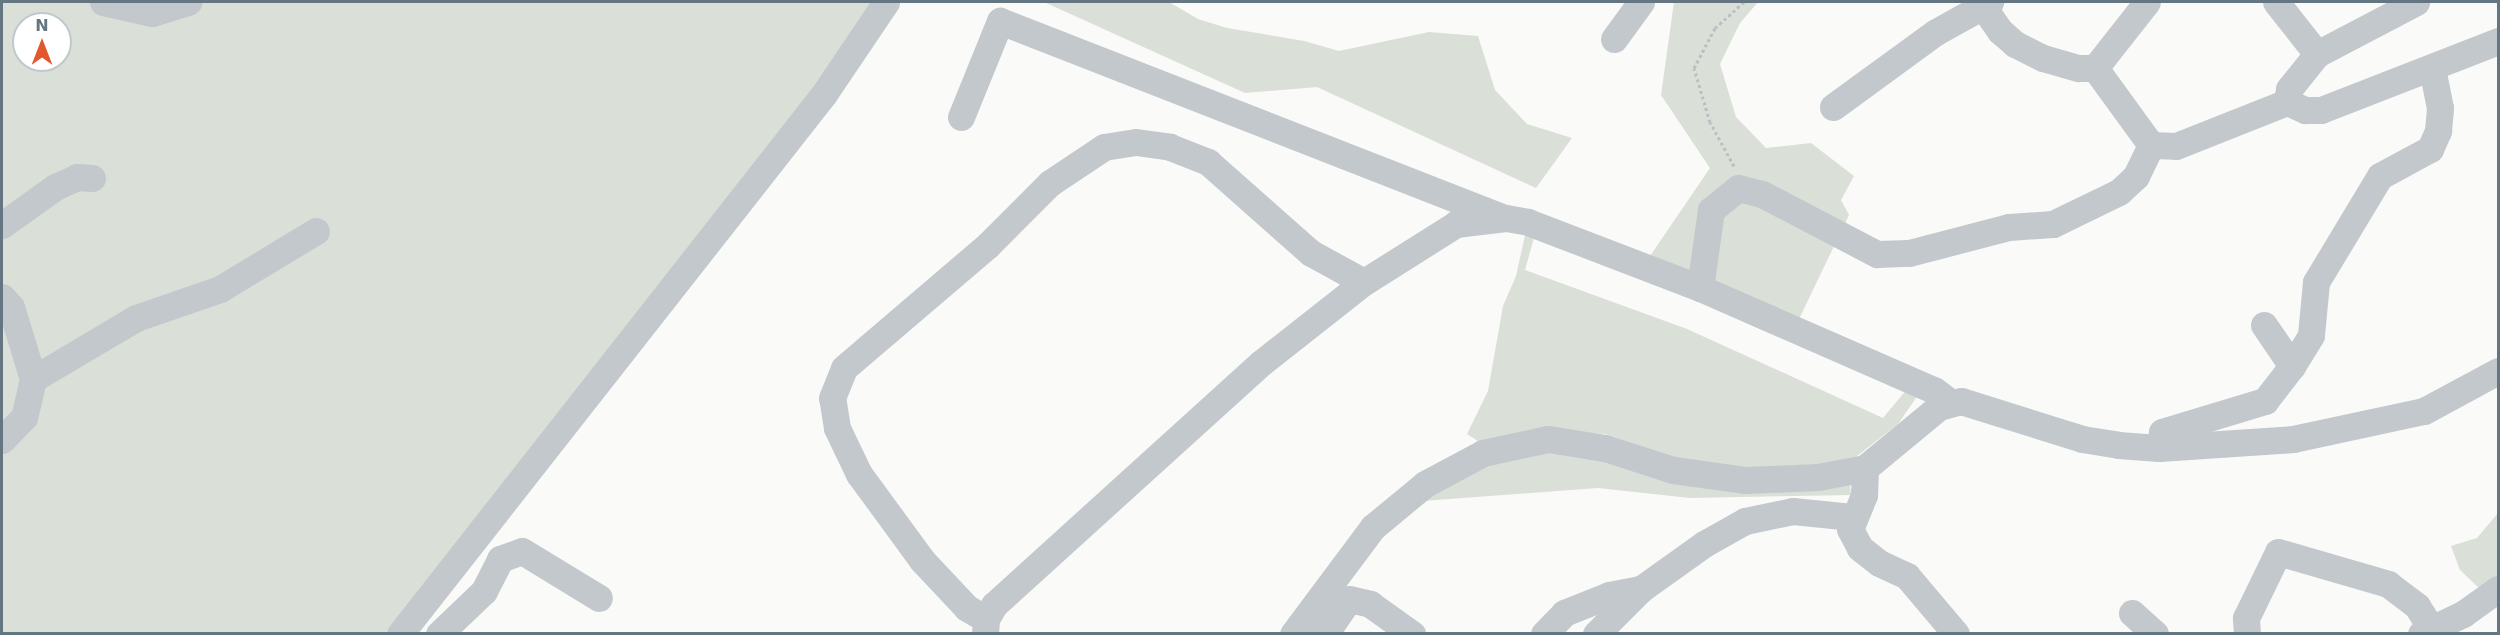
<!DOCTYPE html>
<html>
<head>
<meta charset="utf-8">
<style>
	body { margin:0 }
	#map { position:relative; width:2500px; height:635px; overflow:hidden; background:#fafaf8; font-family:"DejaVu Sans",sans-serif }
	div>[style] { position:absolute }
	.green>* { inset:0; background:#dadfd7 }
	.path>* { height:3px; margin-top:-1.5px; transform-origin:0; background:repeating-linear-gradient(90deg,#bbbfc2 0 3px,transparent 0 6px) }
	.minor>* { height:27px; margin:-13.5px; padding:0 13.5px; transform-origin:13.5px; border-radius:13.5px; background:#c3c8cc }
	span { translate:-50% -50%; white-space:nowrap; text-align:center; line-height:1.15; -webkit-text-stroke:6px #fff; paint-order:stroke }
	.frame { position:absolute; inset:0; border:3px solid #657683; pointer-events:none }
	.north { position:absolute; left:12px; top:12px; width:60px; height:60px; box-sizing:border-box; background:#fff; border:2px solid #c1c8cd; border-radius:50%; rotate:0deg; font-size:16px; font-weight:700; line-height:24px; text-align:center; color:#657683 }
	.north::after { content:''; display:block; margin:auto; width:21px; height:27px; background:#e4572e; clip-path:polygon(50% 0,100% 100%,50% 72%,0 100%) }
</style>
</head>
<body>
<div id="map">
	<div class="green">
		<i style="clip-path:polygon(evenodd,2px 2px,874px 2px,823px 77px,388px 634px,2px 633px,2px 2px,24px 24px,60px 24px,60px 60px,24px 60px,24px 24px)"></i>
		<i style="clip-path:polygon(1044px 2px,1169px 2px,1198px 19px,1227px 28px,1304px 41px,1339px 51px,1429px 32px,1478px 36px,1495px 90px,1527px 124px,1572px 138px,1536px 188px,1317px 87px,1245px 93px)"></i>
		<i style="clip-path:polygon(1674px 2px,1758px 2px,1740px 23px,1720px 64px,1736px 117px,1766px 148px,1811px 143px,1854px 176px,1841px 200px,1849px 215px,1799px 319px,1648px 259px,1710px 168px,1661px 95px)"></i>
		<i style="clip-path:polygon(1526px 231px,1535px 234px,1525px 270px,1687px 329px,1883px 418px,1907px 389px,1918px 395px,1898px 424px,1848px 463px,1748px 468px,1676px 459px,1605px 434px,1545px 430px,1484px 445px,1467px 434px,1488px 391px,1503px 306px,1516px 276px)"></i>
		<i style="clip-path:polygon(1552px 449px,1850px 483px,1851px 495px,1690px 498px,1598px 488px,1423px 501px,1489px 462px)"></i>
		<i style="clip-path:polygon(2498px 513px,2498px 576px,2481px 590px,2460px 570px,2451px 546px,2477px 538px)"></i>
	</div>
	<div class="path">
		<i style="left:1734px;top:166px;width:50px;rotate:-118.6deg"></i>
		<i style="left:1710px;top:122px;width:56px;rotate:-106.5deg"></i>
		<i style="left:1694px;top:68px;width:45px;rotate:-62.3deg"></i>
		<i style="left:1715px;top:28px;width:39px;rotate:-42deg"></i>
	</div>
	<div class="minor">
		<i style="left:103px;top:2px;width:50px;rotate:12.7deg"></i>
		<i style="left:152px;top:13px;width:38px;rotate:-17deg"></i>
		<i style="left:2276px;top:2px;width:66px;rotate:51.7deg"></i>
		<i style="left:1984px;top:8px;width:28px;rotate:55deg"></i>
		<i style="left:2000px;top:31px;width:20px;rotate:41deg"></i>
		<i style="left:2015px;top:44px;width:31px;rotate:27deg"></i>
		<i style="left:2043px;top:58px;width:37px;rotate:16deg"></i>
		<i style="left:2079px;top:68px;width:16px"></i>
		<i style="left:2095px;top:68px;width:95px;rotate:54deg"></i>
		<i style="left:1614px;top:39px;width:46px;rotate:-53.9deg"></i>
		<i style="left:2095px;top:68px;width:84px;rotate:-51.8deg"></i>
		<i style="left:2287px;top:102px;width:20px;rotate:24deg"></i>
		<i style="left:2305px;top:110px;width:16px"></i>
		<i style="left:2321px;top:110px;width:190px;rotate:-21.3deg"></i>
		<i style="left:1833px;top:107px;width:127px;rotate:-36.1deg"></i>
		<i style="left:1936px;top:32px;width:62px;rotate:-29.1deg"></i>
		<i style="left:961px;top:117px;width:104px;rotate:-67.9deg"></i>
		<i style="left:1000px;top:21px;width:539px;rotate:21.33deg"></i>
		<i style="left:2px;top:225px;width:65px;rotate:-35.6deg"></i>
		<i style="left:55px;top:187px;width:24px;rotate:-24deg"></i>
		<i style="left:77px;top:177px;width:15px;rotate:4deg"></i>
		<i style="left:1700px;top:288px;width:79px;rotate:-82deg"></i>
		<i style="left:1711px;top:210px;width:35px;rotate:-39deg"></i>
		<i style="left:1738px;top:188px;width:25px;rotate:14deg"></i>
		<i style="left:1762px;top:194px;width:130px;rotate:27.6deg"></i>
		<i style="left:1877px;top:254px;width:32px;rotate:-2deg"></i>
		<i style="left:1909px;top:253px;width:103px;rotate:-14.6deg"></i>
		<i style="left:2009px;top:227px;width:44px;rotate:-3.9deg"></i>
		<i style="left:2053px;top:224px;width:73px;rotate:-25.9deg"></i>
		<i style="left:2119px;top:192px;width:23px;rotate:-43deg"></i>
		<i style="left:2136px;top:176px;width:34px;rotate:-64deg"></i>
		<i style="left:2151px;top:145px;width:25px;rotate:2deg"></i>
		<i style="left:2176px;top:146px;width:119px;rotate:-21.6deg"></i>
		<i style="left:2287px;top:102px;width:13px;rotate:-81deg"></i>
		<i style="left:2289px;top:89px;width:45px;rotate:-51.3deg"></i>
		<i style="left:2317px;top:54px;width:112px;rotate:-27.7deg"></i>
		<i style="left:2px;top:297px;width:13px;rotate:48deg"></i>
		<i style="left:11px;top:307px;width:75px;rotate:73deg"></i>
		<i style="left:33px;top:379px;width:39px;rotate:103deg"></i>
		<i style="left:24px;top:417px;width:32px;rotate:134deg"></i>
		<i style="left:2264px;top:325px;width:50px;rotate:55.7deg"></i>
		<i style="left:2292px;top:366px;width:36px;rotate:-58deg"></i>
		<i style="left:2311px;top:335px;width:53px;rotate:-84.6deg"></i>
		<i style="left:2316px;top:282px;width:124px;rotate:-58.9deg"></i>
		<i style="left:2380px;top:176px;width:57px;rotate:-28.4deg"></i>
		<i style="left:2430px;top:149px;width:20px;rotate:-66deg"></i>
		<i style="left:2438px;top:131px;width:23px;rotate:-85deg"></i>
		<i style="left:2440px;top:108px;width:41px;rotate:-101.3deg"></i>
		<i style="left:33px;top:379px;width:120px;rotate:-30.6deg"></i>
		<i style="left:136px;top:318px;width:89px;rotate:-19deg"></i>
		<i style="left:220px;top:289px;width:112px;rotate:-31.1deg"></i>
		<i style="left:2159px;top:448px;width:16px;rotate:-79deg"></i>
		<i style="left:2162px;top:432px;width:108px;rotate:-16.8deg"></i>
		<i style="left:2265px;top:401px;width:44px;rotate:-52.4deg"></i>
		<i style="left:1865px;top:468px;width:27px;rotate:92deg"></i>
		<i style="left:1864px;top:495px;width:37px;rotate:112deg"></i>
		<i style="left:1850px;top:529px;width:21px;rotate:62deg"></i>
		<i style="left:1860px;top:548px;width:24px;rotate:38deg"></i>
		<i style="left:1879px;top:563px;width:31px;rotate:25deg"></i>
		<i style="left:1907px;top:576px;width:76px;rotate:49.8deg"></i>
		<i style="left:2132px;top:613px;width:31px;rotate:42deg"></i>
		<i style="left:986px;top:619px;width:22px;rotate:-150deg"></i>
		<i style="left:967px;top:608px;width:66px;rotate:-133.2deg"></i>
		<i style="left:922px;top:560px;width:107px;rotate:-126.2deg"></i>
		<i style="left:859px;top:474px;width:51px;rotate:-115.6deg"></i>
		<i style="left:837px;top:428px;width:30px;rotate:-99deg"></i>
		<i style="left:832px;top:398px;width:32px;rotate:-68deg"></i>
		<i style="left:844px;top:368px;width:188px;rotate:-40.5deg"></i>
		<i style="left:987px;top:246px;width:89px;rotate:-45deg"></i>
		<i style="left:1050px;top:183px;width:65px;rotate:-33.7deg"></i>
		<i style="left:1104px;top:147px;width:32px;rotate:-9deg"></i>
		<i style="left:1136px;top:142px;width:34px;rotate:8deg"></i>
		<i style="left:1170px;top:147px;width:41px;rotate:21.5deg"></i>
		<i style="left:1208px;top:162px;width:137px;rotate:41.5deg"></i>
		<i style="left:1311px;top:253px;width:60px;rotate:28.7deg"></i>
		<i style="left:400px;top:634px;width:687px;rotate:-51.86deg"></i>
		<i style="left:824px;top:94px;width:111px;rotate:-56deg"></i>
		<i style="left:439px;top:634px;width:62px;rotate:-43.7deg"></i>
		<i style="left:484px;top:591px;width:36px;rotate:-63deg"></i>
		<i style="left:500px;top:559px;width:23px;rotate:-20deg"></i>
		<i style="left:522px;top:551px;width:90px;rotate:31.4deg"></i>
		<i style="left:985px;top:634px;width:15px;rotate:-86deg"></i>
		<i style="left:986px;top:619px;width:16px;rotate:-60deg"></i>
		<i style="left:994px;top:605px;width:360px;rotate:-42.2deg"></i>
		<i style="left:1261px;top:363px;width:131px;rotate:-38.2deg"></i>
		<i style="left:1364px;top:282px;width:109px;rotate:-32.2deg"></i>
		<i style="left:1456px;top:224px;width:50px;rotate:-6.8deg"></i>
		<i style="left:1506px;top:218px;width:22px;rotate:10deg"></i>
		<i style="left:1528px;top:222px;width:184px;rotate:21deg"></i>
		<i style="left:1700px;top:288px;width:255px;rotate:23.6deg"></i>
		<i style="left:1934px;top:390px;width:20px;rotate:37deg"></i>
		<i style="left:1293px;top:634px;width:134px;rotate:-53.2deg"></i>
		<i style="left:1373px;top:527px;width:67px;rotate:-39.6deg"></i>
		<i style="left:1425px;top:484px;width:66px;rotate:-28.1deg"></i>
		<i style="left:1483px;top:453px;width:66px;rotate:-12.2deg"></i>
		<i style="left:1548px;top:439px;width:58px;rotate:9deg"></i>
		<i style="left:1605px;top:448px;width:71px;rotate:17.9deg"></i>
		<i style="left:1673px;top:470px;width:74px;rotate:7.8deg"></i>
		<i style="left:1746px;top:480px;width:72px;rotate:-2.4deg"></i>
		<i style="left:1818px;top:477px;width:48px;rotate:-10.8deg"></i>
		<i style="left:1865px;top:468px;width:96px;rotate:-39.5deg"></i>
		<i style="left:1939px;top:407px;width:23px;rotate:-15deg"></i>
		<i style="left:1961px;top:401px;width:127px;rotate:17.4deg"></i>
		<i style="left:2082px;top:439px;width:36px;rotate:9deg"></i>
		<i style="left:2118px;top:445px;width:41px;rotate:4.2deg"></i>
		<i style="left:2159px;top:448px;width:134px;rotate:-3.8deg"></i>
		<i style="left:2293px;top:439px;width:134px;rotate:-12.1deg"></i>
		<i style="left:2424px;top:411px;width:84px;rotate:-28.4deg"></i>
		<i style="left:1325px;top:634px;width:42px;rotate:-55.6deg"></i>
		<i style="left:1349px;top:599px;width:22px;rotate:13deg"></i>
		<i style="left:1370px;top:604px;width:52px;rotate:35.5deg"></i>
		<i style="left:1544px;top:634px;width:29px;rotate:-46deg"></i>
		<i style="left:1564px;top:613px;width:48px;rotate:-21.8deg"></i>
		<i style="left:1609px;top:595px;width:33px;rotate:-11deg"></i>
		<i style="left:1641px;top:589px;width:77px;rotate:-35.5deg"></i>
		<i style="left:1704px;top:544px;width:47px;rotate:-29.3deg"></i>
		<i style="left:1745px;top:521px;width:49px;rotate:-11.8deg"></i>
		<i style="left:1793px;top:511px;width:59px;rotate:5.8deg"></i>
		<i style="left:1596px;top:634px;width:64px;rotate:-45deg"></i>
		<i style="left:2247px;top:634px;width:16px;rotate:-94deg"></i>
		<i style="left:2246px;top:618px;width:73px;rotate:-64.1deg"></i>
		<i style="left:2278px;top:552px;width:115px;rotate:16.2deg"></i>
		<i style="left:2388px;top:584px;width:36px;rotate:37deg"></i>
		<i style="left:2417px;top:606px;width:25px;rotate:58deg"></i>
		<i style="left:2421px;top:634px;width:47px;rotate:-25.5deg"></i>
		<i style="left:2463px;top:614px;width:43px;rotate:-35.5deg"></i>
	</div>
	<div class="frame"></div>
	<div class="north">N</div>
</div>
</body>
</html>
